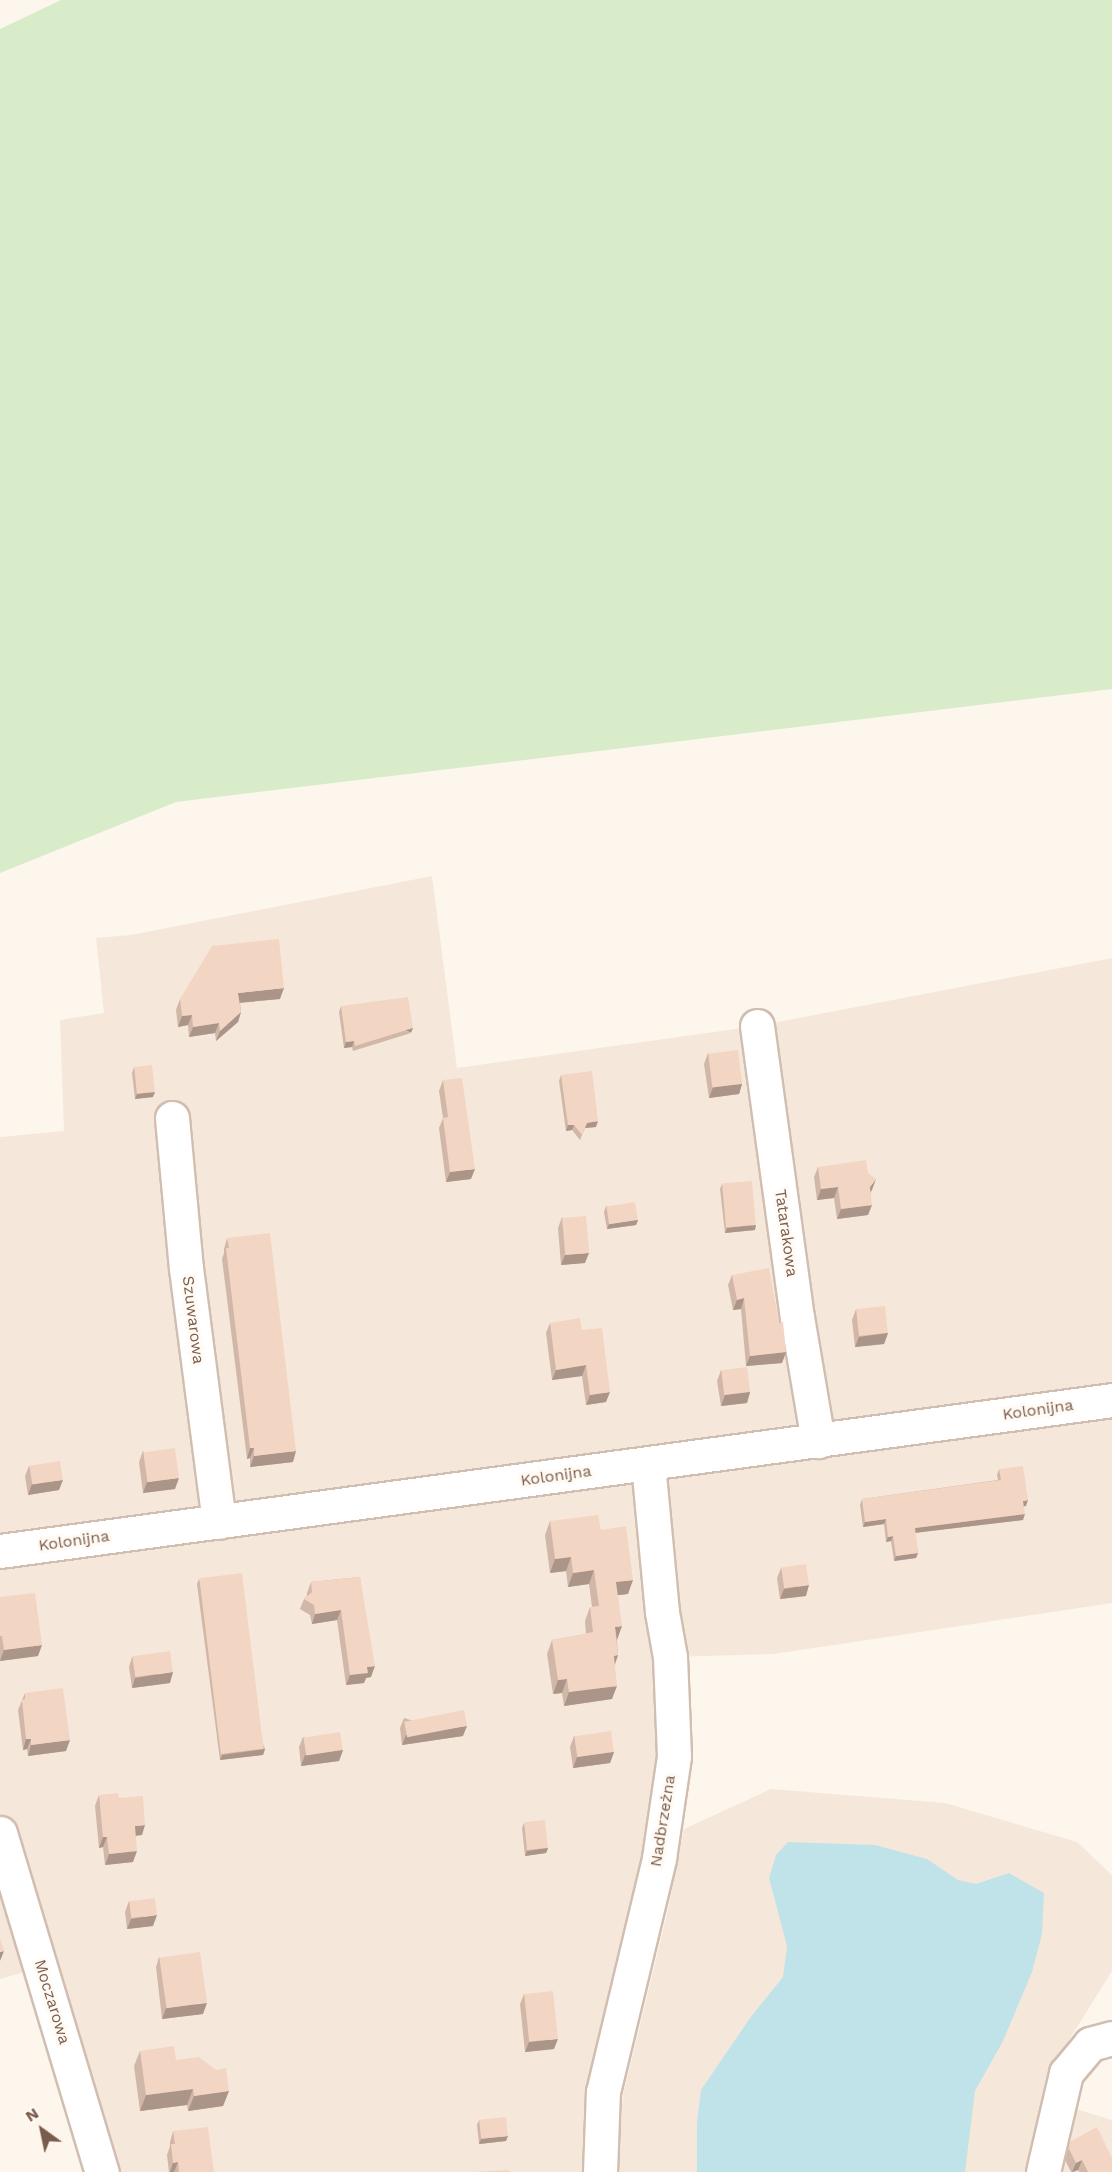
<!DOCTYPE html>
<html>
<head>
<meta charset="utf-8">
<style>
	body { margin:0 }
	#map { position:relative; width:1112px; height:2172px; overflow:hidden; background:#fdf6ec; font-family:"Work Sans",sans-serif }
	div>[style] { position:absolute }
	.residential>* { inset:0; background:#f5e8da }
	.green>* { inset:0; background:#d8ecc9 }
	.water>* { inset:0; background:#bfe3e8 }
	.roads { filter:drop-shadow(2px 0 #d1beb0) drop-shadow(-2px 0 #d1beb0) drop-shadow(0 2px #d1beb0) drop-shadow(0 -2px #d1beb0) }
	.minor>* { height:33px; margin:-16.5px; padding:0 16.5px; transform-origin:16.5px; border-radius:16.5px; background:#fff }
	.wall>* { inset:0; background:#d1b7a8 }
	.shaded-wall>* { inset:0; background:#aa9588; transform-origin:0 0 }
	.building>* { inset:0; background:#f3d5c3; transform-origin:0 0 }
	span { translate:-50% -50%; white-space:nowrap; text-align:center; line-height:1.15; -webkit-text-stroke:6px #fffaf3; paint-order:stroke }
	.street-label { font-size:16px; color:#7a5c4d }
	.north { position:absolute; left:12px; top:2100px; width:60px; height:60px; -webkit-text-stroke:4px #fffaf3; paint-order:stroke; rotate:327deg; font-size:16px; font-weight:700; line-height:24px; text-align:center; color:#7a5c4d }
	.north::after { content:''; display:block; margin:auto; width:21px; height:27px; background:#7a5c4d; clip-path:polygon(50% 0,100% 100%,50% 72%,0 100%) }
</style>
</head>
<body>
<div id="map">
	<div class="residential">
		<i style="clip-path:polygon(432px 876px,457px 1068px,757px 1026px,1112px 958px,1112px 1603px,774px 1654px,670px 1657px,674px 1756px,595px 2172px,118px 2172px,57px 1968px,31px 1970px,0 1979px,0 1137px,64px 1131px,60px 1020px,104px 1013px,96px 938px,131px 935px)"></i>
		<i style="clip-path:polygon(771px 1789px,945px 1803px,1077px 1842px,1112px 1875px,1112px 1971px,1064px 2048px,1043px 2105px,1027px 2172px,617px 2172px,623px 2095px,667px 1914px,684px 1829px)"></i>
		<i style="clip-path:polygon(1076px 2109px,1112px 2120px,1112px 2172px,1059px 2172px)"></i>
	</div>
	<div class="green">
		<i style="clip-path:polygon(61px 0,1112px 0,1112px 689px,176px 802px,0 873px,0 29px)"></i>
	</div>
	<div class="water">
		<i style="clip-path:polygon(788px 1842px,875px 1845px,927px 1859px,958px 1880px,976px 1884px,1009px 1873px,1044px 1893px,1042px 1934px,1032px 1972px,1003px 2041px,975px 2091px,965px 2172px,697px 2172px,697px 2122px,701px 2090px,750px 2018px,783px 1977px,787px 1946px,769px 1878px,776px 1855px)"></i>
	</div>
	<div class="roads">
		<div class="minor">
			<i style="left:757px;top:1026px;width:294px;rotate:82.2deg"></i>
			<i style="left:797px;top:1317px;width:126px;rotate:80.4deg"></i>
			<i style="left:172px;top:1118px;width:151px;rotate:84.7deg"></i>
			<i style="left:186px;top:1268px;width:256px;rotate:82.6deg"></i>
			<i style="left:0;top:1551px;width:1122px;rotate:-7.73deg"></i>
			<i style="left:0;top:1833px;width:354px;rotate:73.3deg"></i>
			<i style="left:600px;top:2172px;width:80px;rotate:-87.9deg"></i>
			<i style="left:603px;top:2092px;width:241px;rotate:-76.5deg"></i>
			<i style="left:659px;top:1858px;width:103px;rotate:-81.6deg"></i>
			<i style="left:674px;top:1756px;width:99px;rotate:-92.3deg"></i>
			<i style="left:670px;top:1657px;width:46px;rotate:-100.1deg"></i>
			<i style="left:662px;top:1612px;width:148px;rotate:-95.4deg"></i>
			<i style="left:1043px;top:2172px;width:102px;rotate:-76.9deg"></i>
			<i style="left:1066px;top:2073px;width:38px;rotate:-50deg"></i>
			<i style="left:1090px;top:2044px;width:23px;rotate:-15deg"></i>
		</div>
	</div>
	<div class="wall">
		<i style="clip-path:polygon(180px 999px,280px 999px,240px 1003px,241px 1012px,238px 1022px,216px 1041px,215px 1033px,189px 1037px,188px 1025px,178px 1027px,176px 1010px)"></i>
		<i style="clip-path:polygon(341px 1006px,411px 1033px,353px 1051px,352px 1047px,344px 1048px,339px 1012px)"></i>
		<i style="clip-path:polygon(708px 1053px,742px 1084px,739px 1094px,709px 1098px,704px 1064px)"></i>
		<i style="clip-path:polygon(134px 1067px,153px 1097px,135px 1099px,132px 1073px)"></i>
		<i style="clip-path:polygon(561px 1075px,596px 1127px,585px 1128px,580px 1140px,572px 1130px,566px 1131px,559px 1081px)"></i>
		<i style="clip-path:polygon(443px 1080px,471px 1179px,446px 1182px,439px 1128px,443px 1118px,439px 1091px)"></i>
		<i style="clip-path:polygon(818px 1167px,868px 1173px,872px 1190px,871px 1192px,868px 1215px,837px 1219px,834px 1198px,817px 1200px,814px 1177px)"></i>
		<i style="clip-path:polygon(722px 1184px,755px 1230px,725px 1233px,720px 1189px)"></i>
		<i style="clip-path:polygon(606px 1206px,638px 1220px,636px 1225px,607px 1229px,604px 1212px)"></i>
		<i style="clip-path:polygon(562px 1217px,585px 1263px,561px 1265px,558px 1228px)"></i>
		<i style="clip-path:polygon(227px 1238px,293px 1462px,250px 1467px,250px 1458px,247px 1459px,222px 1259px,224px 1253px,224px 1249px)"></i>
		<i style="clip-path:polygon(732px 1275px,779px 1323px,786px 1352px,782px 1363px,746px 1366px,741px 1309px,733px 1310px,728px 1285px)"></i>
		<i style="clip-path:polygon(856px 1309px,888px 1333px,884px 1344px,855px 1347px,852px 1320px)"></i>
		<i style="clip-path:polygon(550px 1323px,582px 1330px,606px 1402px,586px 1405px,582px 1376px,552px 1380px,546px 1333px)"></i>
		<i style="clip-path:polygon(721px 1370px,750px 1392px,747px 1403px,721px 1406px,717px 1381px)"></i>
		<i style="clip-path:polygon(143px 1451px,175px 1489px,143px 1493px,139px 1462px)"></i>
		<i style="clip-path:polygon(29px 1466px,59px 1490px,28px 1495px,25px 1476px)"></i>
		<i style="clip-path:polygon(999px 1469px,1026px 1506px,1024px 1506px,1023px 1520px,915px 1533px,918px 1553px,916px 1558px,894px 1561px,891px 1541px,886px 1542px,884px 1524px,863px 1527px,860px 1505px,862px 1499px,998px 1480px,997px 1475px)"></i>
		<i style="clip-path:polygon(550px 1521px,601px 1530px,628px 1594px,617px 1595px,617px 1640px,618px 1655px,615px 1665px,612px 1699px,564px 1706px,562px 1693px,553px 1694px,547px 1654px,552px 1640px,586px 1634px,585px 1621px,590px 1607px,592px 1607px,589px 1584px,568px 1587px,566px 1571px,550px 1573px,545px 1535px)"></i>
		<i style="clip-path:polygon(781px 1568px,806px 1596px,780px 1599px,777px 1578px)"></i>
		<i style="clip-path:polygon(360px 1577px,371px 1677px,366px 1678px,364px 1683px,346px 1685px,337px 1620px,312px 1624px,310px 1615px,300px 1609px,304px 1599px,307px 1596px,307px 1593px,311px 1582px)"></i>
		<i style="clip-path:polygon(199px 1579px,265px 1749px,263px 1755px,220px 1760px,197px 1584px)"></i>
		<i style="clip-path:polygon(0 1597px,38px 1656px,0 1661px)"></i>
		<i style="clip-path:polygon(132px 1657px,170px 1683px,132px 1688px,129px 1667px)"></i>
		<i style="clip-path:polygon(25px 1693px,66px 1751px,28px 1756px,27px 1749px,23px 1750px,18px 1710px)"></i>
		<i style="clip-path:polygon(404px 1718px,463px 1736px,402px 1745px,400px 1728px)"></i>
		<i style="clip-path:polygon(574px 1736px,614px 1752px,610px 1763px,573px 1768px,570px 1747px)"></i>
		<i style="clip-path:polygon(303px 1737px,343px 1750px,339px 1761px,301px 1766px,299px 1747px)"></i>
		<i style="clip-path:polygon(99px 1795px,119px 1798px,142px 1835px,136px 1836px,133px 1862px,105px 1865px,103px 1847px,99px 1848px,95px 1806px)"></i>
		<i style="clip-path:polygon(524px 1823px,548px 1848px,546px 1853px,525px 1856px,522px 1828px)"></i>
		<i style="clip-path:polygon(129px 1901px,153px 1926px,127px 1929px,125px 1912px)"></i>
		<i style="clip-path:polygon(159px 1957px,203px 2014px,162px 2019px,156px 1967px)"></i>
		<i style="clip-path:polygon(524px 1994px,554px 2049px,525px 2052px,520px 2004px)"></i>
		<i style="clip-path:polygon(140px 2051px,176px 2060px,229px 2091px,223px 2106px,188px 2111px,187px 2105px,140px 2111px,134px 2066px)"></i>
		<i style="clip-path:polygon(479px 2120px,506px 2141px,479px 2144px,477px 2125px)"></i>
		<i style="clip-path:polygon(173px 2131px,214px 2172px,169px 2172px,167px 2155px,170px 2146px,170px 2142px)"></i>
		<i style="clip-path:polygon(1071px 2141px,1112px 2172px,1079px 2172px,1078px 2170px,1074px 2172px,1071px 2172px,1065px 2160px)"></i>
	</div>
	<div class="shaded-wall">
		<i style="clip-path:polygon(284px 988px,280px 999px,235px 1003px,238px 993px)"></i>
		<i style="clip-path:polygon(241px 1012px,238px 1022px,216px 1041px,220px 1031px)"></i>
		<i style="clip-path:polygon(192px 1015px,188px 1025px,178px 1027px,182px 1016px)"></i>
		<i style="clip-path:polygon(219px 1023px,215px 1033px,189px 1037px,193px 1027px)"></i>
		<i style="left:413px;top:1028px;width:5px;height:61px;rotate:112deg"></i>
		<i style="clip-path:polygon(354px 1041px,352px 1047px,344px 1048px,346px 1042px)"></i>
		<i style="clip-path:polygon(742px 1084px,739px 1094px,709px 1098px,713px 1087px)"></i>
		<i style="clip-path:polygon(155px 1092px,153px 1097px,135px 1099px,137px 1094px)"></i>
		<i style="clip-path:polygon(598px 1121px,596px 1127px,585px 1128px,580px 1140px,587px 1123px)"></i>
		<i style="clip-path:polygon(568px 1125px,574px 1125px,572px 1130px,566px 1131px)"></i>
		<i style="clip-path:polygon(475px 1169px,471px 1179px,446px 1182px,450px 1172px)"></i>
		<i style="clip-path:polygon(876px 1179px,872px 1190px,866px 1197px,870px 1187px)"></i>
		<i style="clip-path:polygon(838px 1187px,834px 1198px,817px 1200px,821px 1189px)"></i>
		<i style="clip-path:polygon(872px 1205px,868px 1215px,837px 1219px,841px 1209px)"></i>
		<i style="clip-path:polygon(638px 1220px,636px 1225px,607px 1229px,609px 1224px)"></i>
		<i style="clip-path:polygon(756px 1225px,755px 1230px,725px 1233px,727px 1228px)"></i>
		<i style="clip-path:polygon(589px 1253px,585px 1263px,561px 1265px,565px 1255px)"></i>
		<i style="clip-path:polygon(744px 1298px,741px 1309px,733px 1310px,737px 1300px)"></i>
		<i style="clip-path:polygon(888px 1333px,884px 1344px,855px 1347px,859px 1337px)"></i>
		<i style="clip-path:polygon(786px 1352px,782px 1363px,746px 1366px,750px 1356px)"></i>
		<i style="clip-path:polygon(586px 1365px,582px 1376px,552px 1380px,556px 1370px)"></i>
		<i style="clip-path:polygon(610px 1392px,606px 1402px,586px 1405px,590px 1395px)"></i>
		<i style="clip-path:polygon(750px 1392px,747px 1403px,721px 1406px,725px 1395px)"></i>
		<i style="clip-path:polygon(250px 1448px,254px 1448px,250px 1458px,247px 1459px)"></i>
		<i style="clip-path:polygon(296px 1451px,293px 1462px,250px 1467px,254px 1456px)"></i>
		<i style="clip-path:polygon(179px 1478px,175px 1489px,143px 1493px,147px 1482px)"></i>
		<i style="clip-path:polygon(63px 1480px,59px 1490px,28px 1495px,32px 1484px)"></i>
		<i style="clip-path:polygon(1028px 1500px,1026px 1506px,1021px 1507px,1023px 1501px)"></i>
		<i style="clip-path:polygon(1025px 1514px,1023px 1520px,913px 1533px,915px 1528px)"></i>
		<i style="clip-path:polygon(886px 1519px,884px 1524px,863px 1527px,865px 1522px)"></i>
		<i style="clip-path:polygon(893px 1536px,891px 1541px,886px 1542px,888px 1537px)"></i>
		<i style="clip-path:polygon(918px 1553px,916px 1558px,894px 1561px,896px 1556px)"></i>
		<i style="clip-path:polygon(571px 1557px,566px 1571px,550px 1573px,555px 1559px)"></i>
		<i style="clip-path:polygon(594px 1570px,589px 1584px,568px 1587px,573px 1573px)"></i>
		<i style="clip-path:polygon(633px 1580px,628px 1594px,611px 1596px,616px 1582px)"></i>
		<i style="clip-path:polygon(809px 1585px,806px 1596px,780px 1599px,784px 1589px)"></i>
		<i style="clip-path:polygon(341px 1610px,337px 1620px,312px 1624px,315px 1614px)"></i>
		<i style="clip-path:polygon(622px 1626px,617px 1640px,615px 1627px)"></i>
		<i style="clip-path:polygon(42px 1645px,38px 1656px,0 1661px,4px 1650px)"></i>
		<i style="clip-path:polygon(618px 1655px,613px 1669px,614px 1656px)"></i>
		<i style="clip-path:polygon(375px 1666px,371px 1677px,366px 1678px,364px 1683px,346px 1685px,350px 1675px,367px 1667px)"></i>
		<i style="clip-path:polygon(173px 1672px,170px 1683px,132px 1688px,135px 1678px)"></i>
		<i style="clip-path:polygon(567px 1679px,562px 1693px,553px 1694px,558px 1680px)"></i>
		<i style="clip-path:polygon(617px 1686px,612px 1699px,564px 1706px,569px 1692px)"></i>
		<i style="clip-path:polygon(467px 1726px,463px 1736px,402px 1745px,406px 1735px)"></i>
		<i style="clip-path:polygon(26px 1739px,31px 1739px,27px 1749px,23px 1750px)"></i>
		<i style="clip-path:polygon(70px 1740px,66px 1751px,28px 1756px,31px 1745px)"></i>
		<i style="clip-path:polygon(265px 1749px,263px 1755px,220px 1760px,222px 1755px)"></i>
		<i style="clip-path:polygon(343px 1750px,339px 1761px,301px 1766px,305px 1755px)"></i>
		<i style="clip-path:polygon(614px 1752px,610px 1763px,573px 1768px,577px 1757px)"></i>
		<i style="clip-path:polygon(145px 1825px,142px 1835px,131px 1836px,135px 1826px)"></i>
		<i style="clip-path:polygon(103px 1837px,107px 1837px,103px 1847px,99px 1848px)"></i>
		<i style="clip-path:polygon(548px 1848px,546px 1853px,525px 1856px,527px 1851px)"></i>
		<i style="clip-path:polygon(137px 1851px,133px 1862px,105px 1865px,109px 1854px)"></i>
		<i style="clip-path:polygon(157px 1915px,153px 1926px,127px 1929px,131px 1919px)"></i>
		<i style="clip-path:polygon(4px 1951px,0 1961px,0 1952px)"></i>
		<i style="clip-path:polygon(207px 2003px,203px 2014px,162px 2019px,166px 2008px)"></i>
		<i style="clip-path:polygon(558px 2039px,554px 2049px,525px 2052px,529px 2042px)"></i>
		<i style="clip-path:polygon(193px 2089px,187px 2105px,140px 2111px,146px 2095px)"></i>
		<i style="clip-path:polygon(229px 2091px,223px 2106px,188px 2111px,194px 2096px)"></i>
		<i style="clip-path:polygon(508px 2136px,506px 2141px,479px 2144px,481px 2139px)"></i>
		<i style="clip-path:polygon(1082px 2160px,1078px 2170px,1072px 2172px,1076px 2163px)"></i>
		<i style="clip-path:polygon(178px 2162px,174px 2172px,170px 2172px,173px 2163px)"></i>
	</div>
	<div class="building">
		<i style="clip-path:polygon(279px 939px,284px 988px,238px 993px,241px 1012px,220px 1031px,219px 1023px,193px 1027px,192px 1015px,182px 1016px,180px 999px,212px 946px)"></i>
		<i style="clip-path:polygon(408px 997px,413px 1028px,355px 1046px,354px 1041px,346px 1042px,341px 1006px)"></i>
		<i style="left:738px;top:1050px;width:34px;height:30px;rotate:83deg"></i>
		<i style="left:152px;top:1065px;width:27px;height:18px;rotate:84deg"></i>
		<i style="clip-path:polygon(592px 1071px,598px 1121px,587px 1123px,582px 1135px,574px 1125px,568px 1125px,561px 1075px)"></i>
		<i style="clip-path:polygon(462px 1078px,475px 1169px,450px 1172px,443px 1118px,448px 1117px,443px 1080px)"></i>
		<i style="clip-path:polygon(866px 1160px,868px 1173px,876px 1179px,870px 1187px,872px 1205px,841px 1209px,838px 1187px,821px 1189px,818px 1167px)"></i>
		<i style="left:752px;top:1181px;width:44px;height:30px;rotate:85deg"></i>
		<i style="left:635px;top:1202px;width:18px;height:29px;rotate:81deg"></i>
		<i style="left:586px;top:1216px;width:37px;height:24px;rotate:85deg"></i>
		<i style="clip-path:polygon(270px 1233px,296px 1451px,254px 1456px,254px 1448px,250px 1448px,226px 1248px,229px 1248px,227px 1238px)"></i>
		<i style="clip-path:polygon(769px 1268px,779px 1323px,783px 1322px,786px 1352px,750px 1356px,744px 1298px,737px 1300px,732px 1275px)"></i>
		<i style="left:885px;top:1306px;width:27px;height:29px;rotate:84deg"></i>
		<i style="clip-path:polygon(580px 1318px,582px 1330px,602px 1328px,610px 1392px,590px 1395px,586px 1365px,556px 1370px,550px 1323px)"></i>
		<i style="left:747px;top:1367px;width:25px;height:26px;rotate:83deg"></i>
		<i style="left:175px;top:1448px;width:30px;height:32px;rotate:82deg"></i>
		<i style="left:60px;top:1461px;width:19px;height:31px;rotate:81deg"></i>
		<i style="clip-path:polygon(1023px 1466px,1028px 1500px,1023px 1501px,1025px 1514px,915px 1528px,918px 1553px,896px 1556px,893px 1536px,888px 1537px,886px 1519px,865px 1522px,862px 1499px,1001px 1480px,999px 1469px)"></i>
		<i style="clip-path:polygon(598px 1515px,601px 1530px,626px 1526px,633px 1580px,616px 1582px,622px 1626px,615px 1627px,618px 1655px,614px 1656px,617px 1686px,569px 1692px,567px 1679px,558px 1680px,552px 1640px,593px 1632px,590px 1607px,599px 1606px,594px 1570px,573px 1573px,571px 1557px,555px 1559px,550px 1521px)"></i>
		<i style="left:806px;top:1564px;width:21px;height:25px;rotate:82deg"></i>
		<i style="left:242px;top:1573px;width:177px;height:43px;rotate:83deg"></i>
		<i style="clip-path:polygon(360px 1577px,375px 1666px,367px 1667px,368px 1673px,350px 1675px,341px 1610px,315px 1614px,314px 1605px,304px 1599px,312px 1592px,311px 1582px)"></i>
		<i style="clip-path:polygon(35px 1593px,42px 1645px,4px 1650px,2px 1636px,0 1636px,0 1597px)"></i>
		<i style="left:170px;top:1651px;width:21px;height:38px;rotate:82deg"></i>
		<i style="clip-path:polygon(63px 1688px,70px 1740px,31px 1745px,31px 1739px,26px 1739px,22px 1700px,25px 1699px,25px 1693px)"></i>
		<i style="left:464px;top:1710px;width:16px;height:61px;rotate:79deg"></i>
		<i style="left:611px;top:1731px;width:21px;height:37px;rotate:82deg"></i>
		<i style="left:340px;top:1732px;width:18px;height:37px;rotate:81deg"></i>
		<i style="clip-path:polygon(118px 1793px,119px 1798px,143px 1796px,145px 1825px,135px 1826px,137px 1851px,109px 1854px,107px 1837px,103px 1837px,99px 1795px)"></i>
		<i style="left:545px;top:1820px;width:28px;height:21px;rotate:84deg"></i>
		<i style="left:155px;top:1898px;width:17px;height:26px;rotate:83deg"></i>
		<i style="clip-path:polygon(0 1938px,4px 1951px,0 1952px)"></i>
		<i style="left:200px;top:1952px;width:51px;height:41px;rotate:82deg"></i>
		<i style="left:553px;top:1991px;width:48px;height:29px;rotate:84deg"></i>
		<i style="clip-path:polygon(174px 2046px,176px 2060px,199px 2057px,216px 2070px,226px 2068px,229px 2091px,194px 2096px,193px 2089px,146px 2095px,140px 2051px)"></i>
		<i style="left:506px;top:2117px;width:19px;height:27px;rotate:84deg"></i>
		<i style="clip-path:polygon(208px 2127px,214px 2172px,179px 2172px,178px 2162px,173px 2163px,171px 2144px,175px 2144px,173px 2131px)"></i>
		<i style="clip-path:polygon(1097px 2127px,1112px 2158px,1112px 2172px,1088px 2172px,1082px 2160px,1076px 2163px,1069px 2149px,1071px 2141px)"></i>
		<i style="clip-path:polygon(509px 2170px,509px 2172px,474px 2172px)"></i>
	</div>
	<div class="street-label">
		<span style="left:786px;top:1233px;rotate:82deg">Tatarakowa</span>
		<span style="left:193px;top:1320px;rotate:83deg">Szuwarowa</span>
		<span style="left:1038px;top:1410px;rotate:-8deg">Kolonijna</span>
		<span style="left:556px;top:1476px;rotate:-8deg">Kolonijna</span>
		<span style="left:74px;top:1541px;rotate:-8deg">Kolonijna</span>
		<span style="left:663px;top:1821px;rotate:-81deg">Nadbrzeżna</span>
		<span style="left:52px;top:2002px;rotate:73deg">Moczarowa</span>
	</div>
	<div class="north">N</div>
</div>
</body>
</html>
